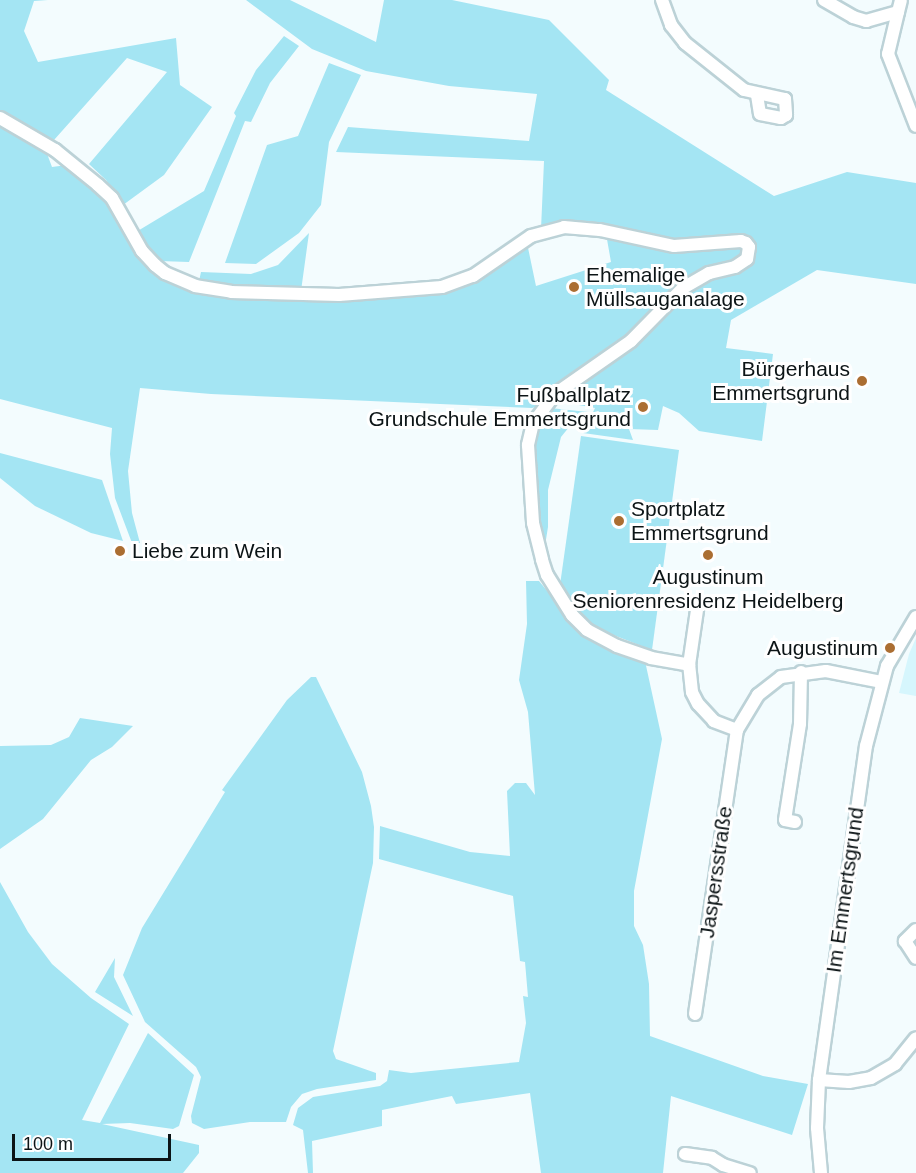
<!DOCTYPE html>
<html>
<head>
<meta charset="utf-8">
<style>
	body { margin:0 }
	#map { position:relative; width:916px; height:1173px; overflow:hidden; background:#f3fcfe; font-family:Helvetica,sans-serif }
	div>[style] { position:absolute }
	.built>* { inset:0; background:#d6f6fd }
	.green>* { inset:0; background:#a4e5f3 }
	.roads { filter:drop-shadow(2px 0 #bcd2d7) drop-shadow(-2px 0 #bcd2d7) drop-shadow(0 2px #bcd2d7) drop-shadow(0 -2px #bcd2d7) }
	.minor>* { height:12px; margin:-6px; padding:0 6px; transform-origin:6px; border-radius:6px; background:#fff }
	.dots>* { width:16px; height:16px; translate:-50% -50%; box-sizing:border-box; border:3px solid #fff; border-radius:50% }
	span { translate:-50% -50%; white-space:nowrap; text-align:center; line-height:1.15; -webkit-text-stroke:6px #fff; paint-order:stroke }
	.poi-label { font-size:21px; color:#0c1416 }
	.left { translate:0 -50%; text-align:left }
	.right { translate:-100% -50%; text-align:right }
	.street-label { font-size:21px; color:#0c1416 }
	.scale { position:absolute; left:12px; top:1134px; width:159px; height:27px; box-sizing:border-box; border:3px solid #0c1416; border-top:0; padding-left:8px; font-size:18px; line-height:21px; white-space:nowrap; color:#0c1416; -webkit-text-stroke:4px #fff; paint-order:stroke }
</style>
</head>
<body>
<div id="map">
	<div class="built">
		<i style="clip-path:polygon(916px 638px,916px 696px,899px 693px,909px 654px)"></i>
	</div>
	<div class="green">
		<i style="clip-path:polygon(0 0,48px 0,34px 1px,24px 31px,38px 62px,176px 38px,180px 85px,212px 107px,164px 175px,123px 205px,106px 180px,89px 164px,167px 72px,127px 58px,54px 140px,0 111px)"></i>
		<i style="clip-path:polygon(246px 0,290px 0,376px 42px,384px 0,452px 0,549px 20px,609px 80px,606px 90px,774px 196px,847px 172px,916px 183px,916px 284px,817px 270px,731px 320px,726px 348px,773px 354px,762px 441px,699px 431px,679px 413px,663px 406px,658px 430px,629px 429px,633px 440px,583px 433px,595px 408px,557px 401px,532px 408px,211px 394px,140px 388px,128px 471px,132px 513px,140px 543px,132px 543px,115px 498px,110px 454px,112px 428px,0 399px,0 122px,46px 151px,52px 167px,67px 165px,105px 198px,132px 246px,152px 271px,178px 286px,208px 295px,247px 299px,330px 301px,413px 297px,458px 288px,490px 272px,527px 243px,536px 286px,611px 262px,605px 228px,541px 229px,544px 161px,336px 152px,348px 127px,529px 141px,537px 94px,449px 86px,366px 71px,312px 49px)"></i>
		<i style="clip-path:polygon(284px 36px,299px 46px,270px 83px,251px 122px,245px 121px,189px 262px,159px 261px,147px 249px,136px 232px,204px 191px,236px 116px,234px 113px,256px 70px)"></i>
		<i style="clip-path:polygon(329px 63px,361px 75px,329px 142px,321px 205px,299px 233px,256px 264px,225px 263px,267px 145px,298px 136px)"></i>
		<i style="clip-path:polygon(309px 233px,301px 291px,231px 286px,199px 281px,201px 272px,251px 274px,278px 265px)"></i>
		<i style="clip-path:polygon(550px 408px,588px 412px,574px 421px,561px 437px,548px 490px,548px 527px,544px 552px,533px 463px,535px 433px,541px 417px)"></i>
		<i style="clip-path:polygon(581px 436px,679px 450px,652px 650px,598px 629px,559px 592px)"></i>
		<i style="clip-path:polygon(0 453px,102px 480px,123px 541px,91px 533px,35px 506px,0 478px)"></i>
		<i style="clip-path:polygon(526px 581px,539px 581px,585px 637px,645px 661px,662px 739px,634px 891px,634px 926px,643px 945px,649px 984px,650px 1036px,763px 1076px,808px 1084px,792px 1135px,671px 1096px,663px 1173px,541px 1173px,530px 1093px,456px 1104px,452px 1096px,382px 1110px,382px 1126px,312px 1141px,313px 1173px,308px 1173px,303px 1130px,293px 1125px,298px 1108px,313px 1097px,380px 1086px,387px 1081px,389px 1070px,411px 1073px,519px 1062px,526px 1023px,523px 996px,528px 997px,525px 962px,520px 961px,513px 896px,379px 859px,380px 826px,470px 852px,510px 856px,507px 791px,515px 783px,526px 783px,535px 795px,528px 712px,519px 680px,527px 624px)"></i>
		<i style="clip-path:polygon(311px 677px,316px 677px,362px 772px,371px 806px,374px 827px,373px 863px,333px 1051px,336px 1059px,376px 1073px,376px 1080px,317px 1089px,302px 1094px,291px 1107px,286px 1122px,250px 1122px,204px 1129px,192px 1123px,191px 1116px,201px 1077px,196px 1067px,145px 1022px,123px 975px,142px 928px,225px 792px,222px 790px,287px 700px)"></i>
		<i style="clip-path:polygon(80px 718px,133px 726px,112px 747px,91px 760px,43px 819px,0 849px,0 746px,51px 745px,69px 737px)"></i>
		<i style="clip-path:polygon(0 882px,28px 932px,52px 964px,91px 998px,129px 1024px,82px 1120px,100px 1123px,148px 1033px,194px 1075px,179px 1126px,173px 1129px,130px 1123px,102px 1124px,199px 1145px,199px 1153px,183px 1173px,0 1173px)"></i>
		<i style="clip-path:polygon(115px 958px,114px 977px,133px 1016px,95px 992px)"></i>
	</div>
	<div class="roads">
		<div class="minor">
			<i style="left:662px;top:0;width:27px;rotate:70deg"></i>
			<i style="left:671px;top:25px;width:23px;rotate:52deg"></i>
			<i style="left:685px;top:43px;width:75px;rotate:38.5deg"></i>
			<i style="left:744px;top:90px;width:42px;rotate:12.4deg"></i>
			<i style="left:785px;top:99px;width:16px;rotate:86deg"></i>
			<i style="left:786px;top:115px;width:6px;rotate:149deg"></i>
			<i style="left:781px;top:118px;width:21px;rotate:-169deg"></i>
			<i style="left:760px;top:114px;width:20px;rotate:-99deg"></i>
			<i style="left:824px;top:0;width:34px;rotate:30deg"></i>
			<i style="left:853px;top:17px;width:14px;rotate:17deg"></i>
			<i style="left:866px;top:21px;width:33px;rotate:-16deg"></i>
			<i style="left:898px;top:12px;width:12px;rotate:-76deg"></i>
			<i style="left:898px;top:12px;width:43px;rotate:103.4deg"></i>
			<i style="left:888px;top:54px;width:77px;rotate:68.7deg"></i>
			<i style="left:0;top:118px;width:64px;rotate:30.2deg"></i>
			<i style="left:55px;top:150px;width:55px;rotate:39.1deg"></i>
			<i style="left:98px;top:185px;width:19px;rotate:43deg"></i>
			<i style="left:112px;top:198px;width:61px;rotate:60.5deg"></i>
			<i style="left:142px;top:251px;width:19px;rotate:47deg"></i>
			<i style="left:155px;top:265px;width:13px;rotate:39deg"></i>
			<i style="left:165px;top:273px;width:33px;rotate:23deg"></i>
			<i style="left:195px;top:286px;width:36px;rotate:9deg"></i>
			<i style="left:231px;top:292px;width:108px;rotate:1.6deg"></i>
			<i style="left:339px;top:295px;width:103px;rotate:-4.4deg"></i>
			<i style="left:442px;top:287px;width:33px;rotate:-20deg"></i>
			<i style="left:473px;top:276px;width:70px;rotate:-34.6deg"></i>
			<i style="left:531px;top:236px;width:34px;rotate:-15deg"></i>
			<i style="left:564px;top:227px;width:36px;rotate:5deg"></i>
			<i style="left:600px;top:230px;width:76px;rotate:12.2deg"></i>
			<i style="left:674px;top:246px;width:67px;rotate:-4.3deg"></i>
			<i style="left:741px;top:241px;width:5px;rotate:22deg"></i>
			<i style="left:746px;top:243px;width:5px;rotate:53deg"></i>
			<i style="left:749px;top:247px;width:12px;rotate:99deg"></i>
			<i style="left:747px;top:259px;width:14px;rotate:146deg"></i>
			<i style="left:735px;top:267px;width:27px;rotate:167deg"></i>
			<i style="left:709px;top:273px;width:30px;rotate:150deg"></i>
			<i style="left:683px;top:288px;width:74px;rotate:134.5deg"></i>
			<i style="left:631px;top:341px;width:93px;rotate:145.1deg"></i>
			<i style="left:555px;top:394px;width:36px;rotate:127deg"></i>
			<i style="left:533px;top:423px;width:23px;rotate:103deg"></i>
			<i style="left:528px;top:445px;width:78px;rotate:86.3deg"></i>
			<i style="left:533px;top:523px;width:38px;rotate:76deg"></i>
			<i style="left:542px;top:560px;width:16px;rotate:72deg"></i>
			<i style="left:547px;top:575px;width:47px;rotate:58deg"></i>
			<i style="left:572px;top:615px;width:21px;rotate:45deg"></i>
			<i style="left:587px;top:630px;width:34px;rotate:28deg"></i>
			<i style="left:617px;top:646px;width:36px;rotate:19deg"></i>
			<i style="left:651px;top:658px;width:39px;rotate:10deg"></i>
			<i style="left:737px;top:730px;width:41px;rotate:-59deg"></i>
			<i style="left:758px;top:695px;width:29px;rotate:-38deg"></i>
			<i style="left:781px;top:677px;width:45px;rotate:-7.6deg"></i>
			<i style="left:826px;top:671px;width:56px;rotate:11.3deg"></i>
			<i style="left:795px;top:822px;width:10px;rotate:-169deg"></i>
			<i style="left:785px;top:820px;width:97px;rotate:-81.1deg"></i>
			<i style="left:800px;top:724px;width:52px;rotate:-88.9deg"></i>
			<i style="left:916px;top:930px;width:16px;rotate:135deg"></i>
			<i style="left:905px;top:941px;width:20px;rotate:57deg"></i>
			<i style="left:695px;top:1014px;width:287px;rotate:-81.6deg"></i>
			<i style="left:737px;top:730px;width:25px;rotate:-159deg"></i>
			<i style="left:714px;top:721px;width:23px;rotate:-133deg"></i>
			<i style="left:698px;top:704px;width:13px;rotate:-117deg"></i>
			<i style="left:692px;top:692px;width:27px;rotate:-96deg"></i>
			<i style="left:689px;top:665px;width:63px;rotate:-81.7deg"></i>
			<i style="left:819px;top:1080px;width:30px;rotate:4deg"></i>
			<i style="left:849px;top:1082px;width:22px;rotate:-10deg"></i>
			<i style="left:871px;top:1078px;width:28px;rotate:-30deg"></i>
			<i style="left:895px;top:1064px;width:33px;rotate:-51deg"></i>
			<i style="left:685px;top:1154px;width:27px;rotate:8deg"></i>
			<i style="left:712px;top:1158px;width:13px;rotate:32deg"></i>
			<i style="left:723px;top:1165px;width:28px;rotate:17deg"></i>
			<i style="left:821px;top:1173px;width:45px;rotate:-95.1deg"></i>
			<i style="left:817px;top:1128px;width:48px;rotate:-87.6deg"></i>
			<i style="left:819px;top:1080px;width:337px;rotate:-82deg"></i>
			<i style="left:866px;top:746px;width:83px;rotate:-75.3deg"></i>
			<i style="left:887px;top:666px;width:57px;rotate:-59.4deg"></i>
		</div>
	</div>
	<div class="dots">
		<i style="left:574px;top:287px;background:#ab6e32"></i>
		<i style="left:862px;top:381px;background:#ab6e32"></i>
		<i style="left:643px;top:407px;background:#ab6e32"></i>
		<i style="left:619px;top:521px;background:#ab6e32"></i>
		<i style="left:120px;top:551px;background:#ab6e32"></i>
		<i style="left:708px;top:555px;background:#ab6e32"></i>
		<i style="left:890px;top:648px;background:#ab6e32"></i>
	</div>
	<div class="poi-label">
		<span class="left" style="left:586px;top:287px">Ehemalige<br>Müllsauganalage</span>
		<span class="right" style="left:850px;top:381px">Bürgerhaus<br>Emmertsgrund</span>
		<span class="right" style="left:631px;top:407px">Fußballplatz<br>Grundschule Emmertsgrund</span>
		<span class="left" style="left:631px;top:521px">Sportplatz<br>Emmertsgrund</span>
		<span class="left" style="left:132px;top:551px">Liebe zum Wein</span>
		<span style="left:708px;top:589px">Augustinum<br>Seniorenresidenz Heidelberg</span>
		<span class="right" style="left:878px;top:648px">Augustinum</span>
	</div>
	<div class="street-label">
		<span style="left:716px;top:872px;rotate:-82deg">Jaspersstraße</span>
		<span style="left:845px;top:890px;rotate:-82deg">Im Emmertsgrund</span>
	</div>
	<div class="scale">100 m</div>
</div>
</body>
</html>
